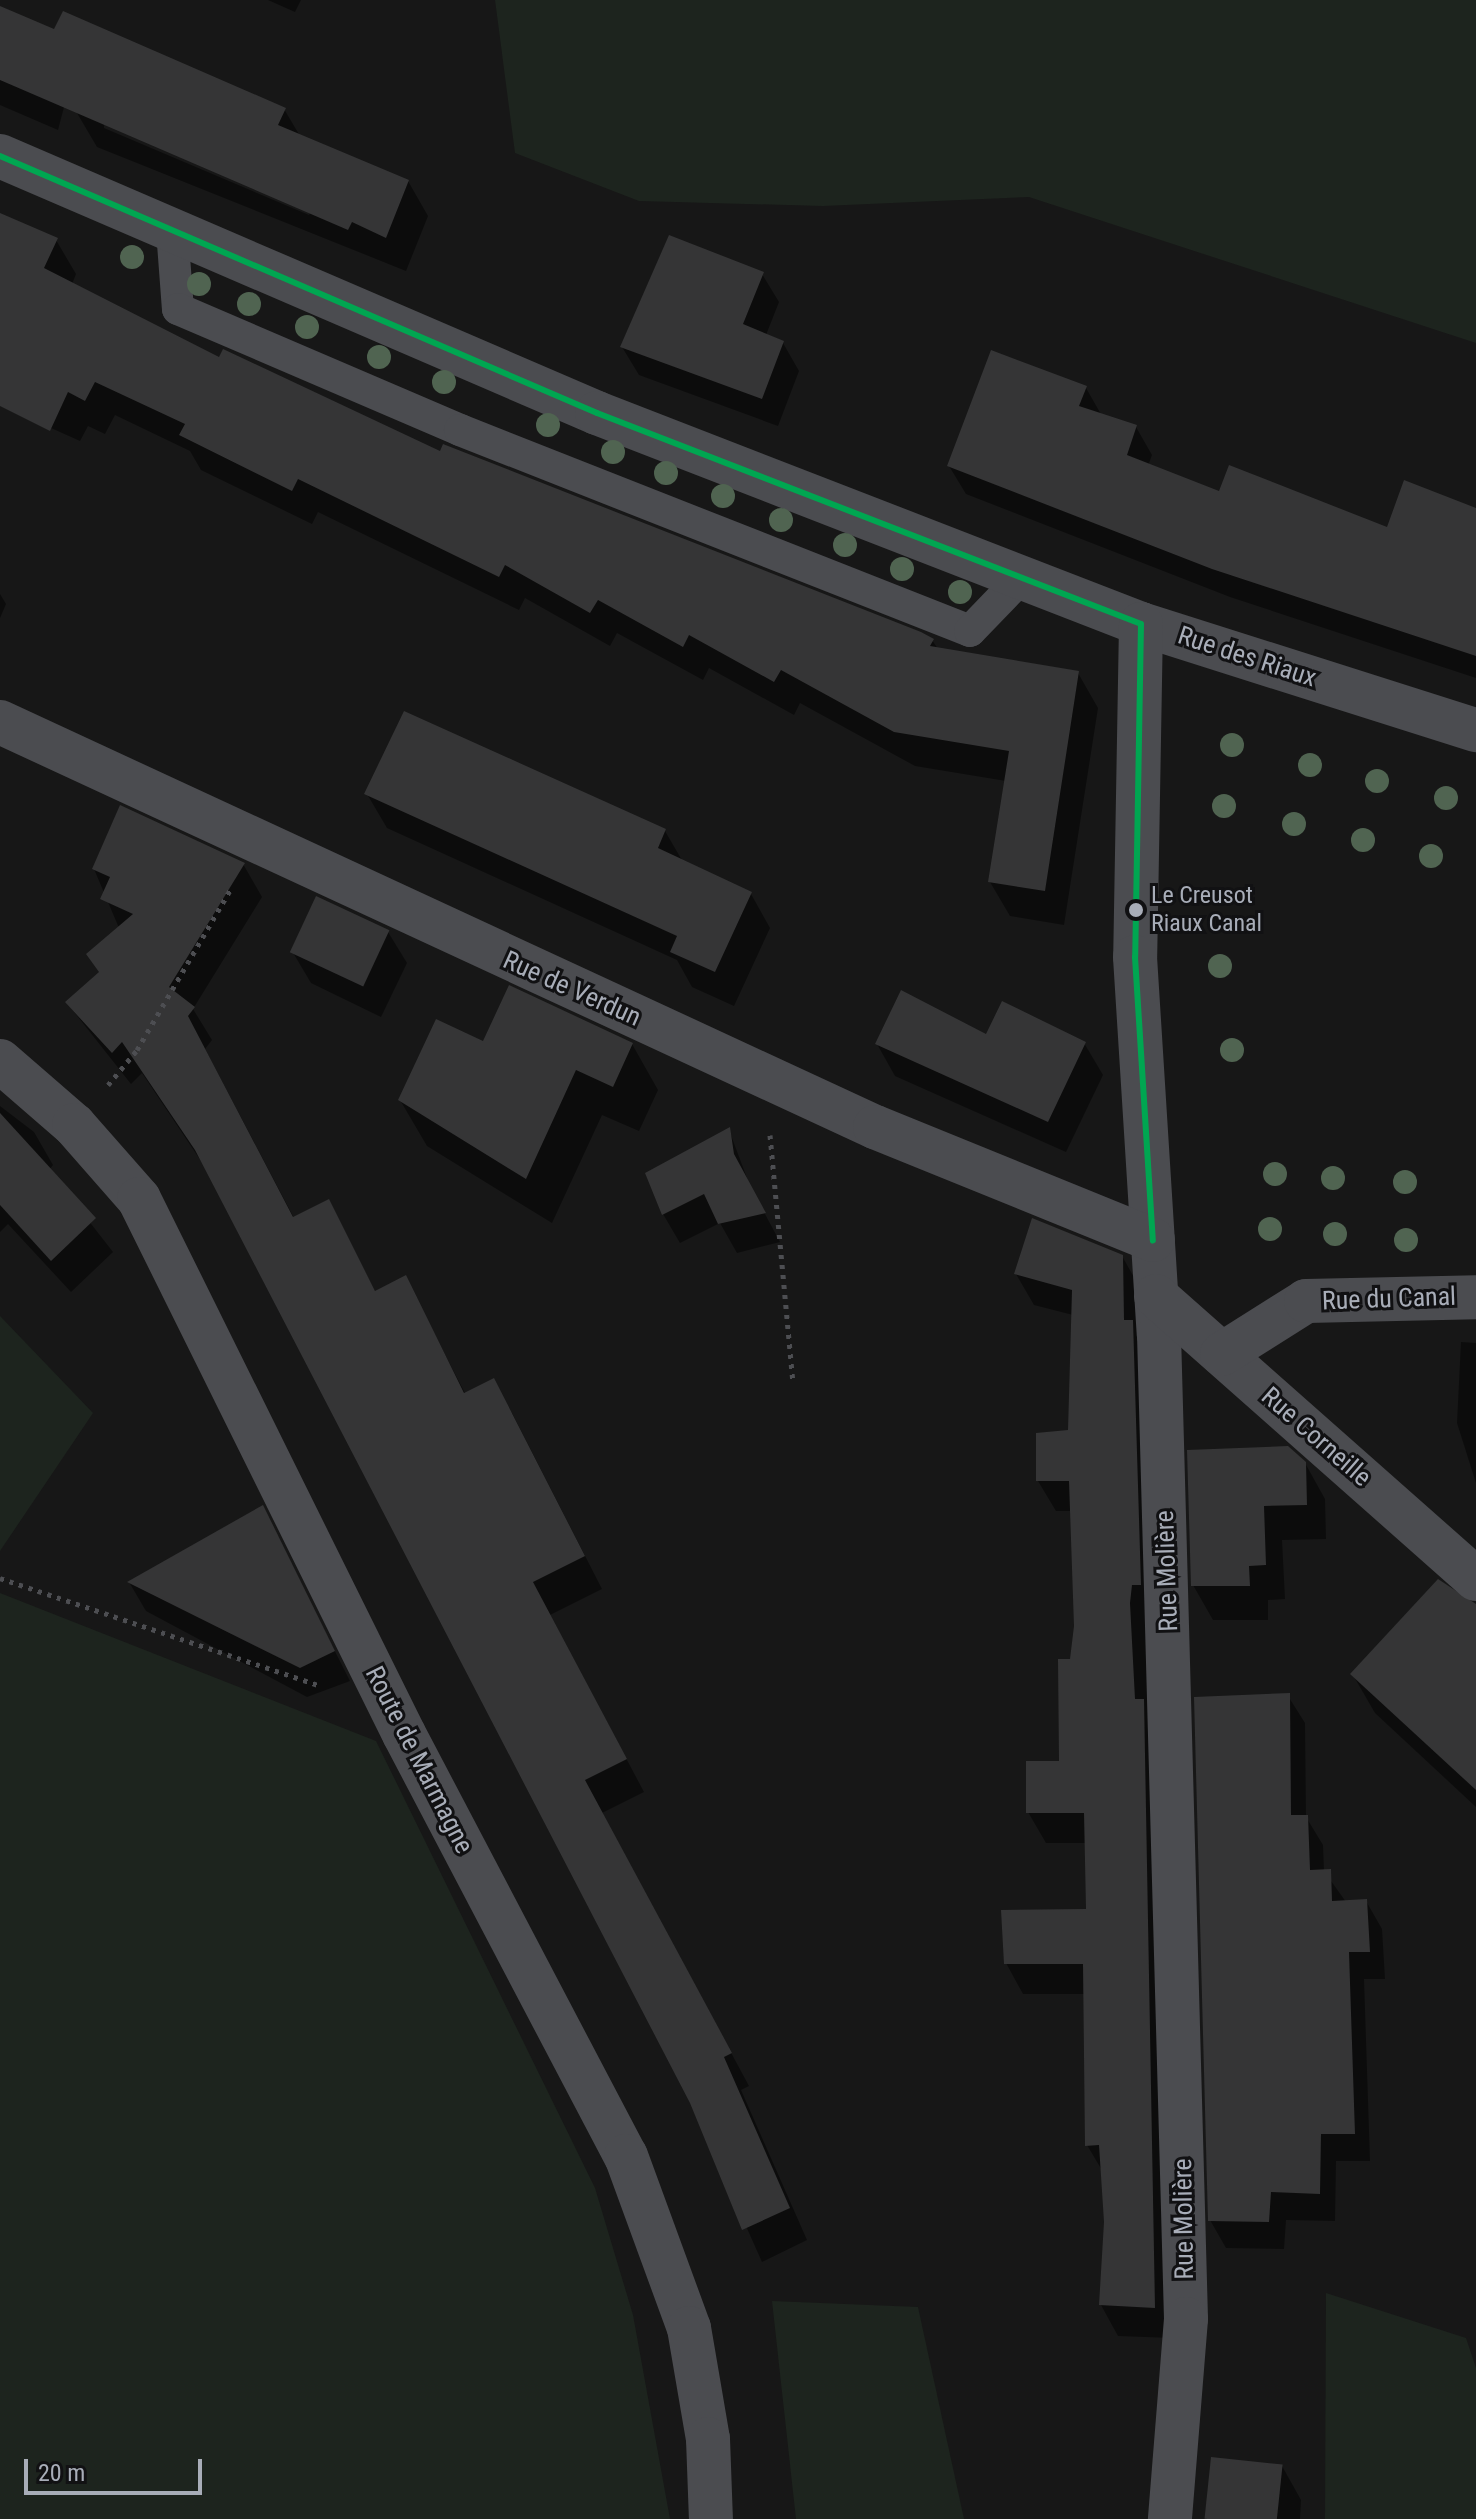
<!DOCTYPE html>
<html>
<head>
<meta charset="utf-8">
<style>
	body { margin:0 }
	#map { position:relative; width:1476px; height:2519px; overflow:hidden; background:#171717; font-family:"Roboto Condensed",sans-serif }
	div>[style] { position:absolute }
	.green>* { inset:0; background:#1d241e }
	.shadow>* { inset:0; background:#0007 }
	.building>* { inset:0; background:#353536; transform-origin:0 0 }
	.path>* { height:5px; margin-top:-2.5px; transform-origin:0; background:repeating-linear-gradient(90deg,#4d4e52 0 4px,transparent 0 10px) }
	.service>* { height:32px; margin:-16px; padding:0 16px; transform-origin:16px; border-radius:16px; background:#4b4c50 }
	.minor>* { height:44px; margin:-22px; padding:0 22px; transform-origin:22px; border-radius:22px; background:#4b4c50 }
	.tertiary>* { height:44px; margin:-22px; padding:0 22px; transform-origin:22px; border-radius:22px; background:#4b4c50 }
	.bus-1>* { height:6px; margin:-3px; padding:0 3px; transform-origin:3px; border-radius:3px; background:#00a651 }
	.trees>* { width:24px; height:24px; margin:-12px; border-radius:50%; background:#506451 }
	.dots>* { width:22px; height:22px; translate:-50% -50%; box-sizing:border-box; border:4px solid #111113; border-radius:50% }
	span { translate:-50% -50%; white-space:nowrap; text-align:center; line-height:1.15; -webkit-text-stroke:6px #111113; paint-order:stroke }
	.bus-label { font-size:24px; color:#a8adb8 }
	.left { translate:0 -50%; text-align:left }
	.street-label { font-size:26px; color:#a8adb8 }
	.scale { position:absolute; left:24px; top:2459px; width:178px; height:36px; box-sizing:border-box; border:4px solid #a8adb8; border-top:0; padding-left:10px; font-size:24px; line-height:28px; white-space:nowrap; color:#a8adb8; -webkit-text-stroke:6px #111113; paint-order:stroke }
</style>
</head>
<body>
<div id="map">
	<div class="green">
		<i style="clip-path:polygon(495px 0,1476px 0,1476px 343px,1029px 197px,823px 206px,639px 201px,515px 153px)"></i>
		<i style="clip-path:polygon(0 1316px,93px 1413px,0 1551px)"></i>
		<i style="clip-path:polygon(0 1593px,376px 1741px,595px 2188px,633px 2315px,670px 2519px,0 2519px)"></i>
		<i style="clip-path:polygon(1326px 2293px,1466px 2338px,1476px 2368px,1476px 2519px,1325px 2519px)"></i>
		<i style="clip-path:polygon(772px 2301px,918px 2307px,964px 2519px,796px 2519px)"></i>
	</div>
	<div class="shadow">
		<i style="clip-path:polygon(268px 0,301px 0,295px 12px)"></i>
		<i style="clip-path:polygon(0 8px,75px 65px,58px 130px,0 105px)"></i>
		<i style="clip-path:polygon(evenodd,284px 109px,300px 136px,408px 181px,428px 216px,406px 271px,97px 147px,77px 113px,284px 109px,104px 123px,311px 212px,309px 215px,104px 128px,104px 123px)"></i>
		<i style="clip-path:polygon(0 214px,56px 240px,76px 274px,72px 284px,220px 359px,440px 454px,932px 640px,938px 649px,1078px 673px,1098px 708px,1064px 925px,1010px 916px,990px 882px,1006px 781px,915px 766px,800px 703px,794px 715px,709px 668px,703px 680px,617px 633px,610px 646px,525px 598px,519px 610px,318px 512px,312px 524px,201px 470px,190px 451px,115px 415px,105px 434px,88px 426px,80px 441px,0 405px)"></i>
		<i style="clip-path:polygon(762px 274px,779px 302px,766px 335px,783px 343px,799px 371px,778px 426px,639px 375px,622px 347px)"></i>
		<i style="clip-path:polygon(1086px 388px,1102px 416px,1136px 427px,1152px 455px,1148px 466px,1220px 493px,1388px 529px,1476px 536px,1476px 678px,1230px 597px,966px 494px,949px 466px)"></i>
		<i style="clip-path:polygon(0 594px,6px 604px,0 618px)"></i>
		<i style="clip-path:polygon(367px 794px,665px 831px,683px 862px,751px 894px,770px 928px,734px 1006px,692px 987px,677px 960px,387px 828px)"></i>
		<i style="clip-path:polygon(243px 864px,262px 897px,193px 1009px,212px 1040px,205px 1049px,294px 1218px,328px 1201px,376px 1293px,405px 1278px,466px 1395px,512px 1413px,602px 1589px,550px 1615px,644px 1792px,602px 1813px,749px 2086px,741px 2090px,807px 2240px,762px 2262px,691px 2103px,207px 1170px,142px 1073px,131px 1084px,67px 1003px,100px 974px,119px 928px,94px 869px)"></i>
		<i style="clip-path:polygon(388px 932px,407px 963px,381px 1017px,311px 983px,292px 951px)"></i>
		<i style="clip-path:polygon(987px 1037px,1084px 1043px,1103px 1075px,1066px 1152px,895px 1076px,877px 1044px)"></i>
		<i style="clip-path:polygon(484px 1043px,632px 1044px,658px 1090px,639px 1131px,602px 1115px,552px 1223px,427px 1146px,400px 1100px)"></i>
		<i style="clip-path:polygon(0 1106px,34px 1132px,53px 1165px,49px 1170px,113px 1252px,71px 1292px,8px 1224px,0 1232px)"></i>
		<i style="clip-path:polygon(729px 1130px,750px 1186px,780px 1242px,737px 1253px,720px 1223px,680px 1243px,663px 1214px)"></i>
		<i style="clip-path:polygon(1122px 1256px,1140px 1288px,1172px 2338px,1118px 2336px,1101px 2305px,1106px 2222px,1103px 2172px,1087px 2145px,1086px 1994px,1023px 1994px,1006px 1963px,1088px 1911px,1086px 1843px,1046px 1843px,1028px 1812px,1061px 1763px,1076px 1626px,1072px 1511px,1056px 1511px,1038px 1481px,1070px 1432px,1073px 1315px,1034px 1305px,1016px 1274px)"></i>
		<i style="clip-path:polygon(1461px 1342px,1476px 1343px,1476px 1483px,1457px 1423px)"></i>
		<i style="clip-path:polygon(1189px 1452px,1305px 1463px,1325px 1499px,1326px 1539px,1282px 1540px,1285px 1599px,1268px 1600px,1268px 1620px,1213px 1620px,1193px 1585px)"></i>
		<i style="clip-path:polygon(262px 1508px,350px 1681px,307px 1697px,146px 1611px,129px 1582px)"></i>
		<i style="clip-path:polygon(1476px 1607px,1476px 1807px,1375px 1713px,1353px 1675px)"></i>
		<i style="clip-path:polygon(1288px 1696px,1305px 1723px,1306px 1817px,1323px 1845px,1324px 1871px,1346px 1902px,1366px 1901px,1382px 1929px,1385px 1979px,1364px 1979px,1370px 2161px,1336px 2161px,1335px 2221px,1286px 2220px,1284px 2249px,1226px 2248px,1210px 2220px)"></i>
		<i style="clip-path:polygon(1282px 2466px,1301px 2500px,1300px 2519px,1206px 2519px)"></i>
	</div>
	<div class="building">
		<i style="clip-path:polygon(0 6px,54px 29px,63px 11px,286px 108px,278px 125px,409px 180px,386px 238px,352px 222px,348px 230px,0 80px)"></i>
		<i style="clip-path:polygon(0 213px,58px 238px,44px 268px,219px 357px,223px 349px,440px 451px,443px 444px,921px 632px,934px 639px,930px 646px,1079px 671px,1045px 891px,988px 882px,1009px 751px,894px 732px,781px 670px,774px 682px,689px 635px,683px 647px,598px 600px,590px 613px,505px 565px,499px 577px,298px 479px,292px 491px,179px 435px,185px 424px,95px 382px,85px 401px,68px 392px,50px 431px,0 406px)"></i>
		<i style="clip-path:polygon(669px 235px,764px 272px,743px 324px,784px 341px,762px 399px,620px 347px)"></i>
		<i style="clip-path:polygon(991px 350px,1087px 386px,1079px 406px,1137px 425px,1127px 455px,1219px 491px,1229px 465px,1387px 527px,1404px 480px,1476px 508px,1476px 656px,1212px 569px,947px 466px)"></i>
		<i style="clip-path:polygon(404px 711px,666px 829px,658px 848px,752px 892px,715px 972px,670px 952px,677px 936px,364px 794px)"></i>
		<i style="clip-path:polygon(120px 805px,245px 863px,169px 987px,195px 1007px,188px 1016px,293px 1217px,329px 1199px,375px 1291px,406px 1275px,464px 1393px,494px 1378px,585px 1556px,533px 1582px,627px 1759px,585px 1780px,732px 2053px,724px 2057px,790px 2208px,742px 2230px,690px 2103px,195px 1150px,122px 1042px,112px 1053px,65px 1002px,99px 972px,86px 954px,133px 914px,100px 899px,110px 877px,92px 869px)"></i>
		<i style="left:316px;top:896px;width:81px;height:62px;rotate:25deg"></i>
		<i style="clip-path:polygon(509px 985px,633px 1043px,613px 1087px,576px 1070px,526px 1179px,398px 1100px,436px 1019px,483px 1041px)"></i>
		<i style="clip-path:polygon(901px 990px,986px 1034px,1002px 1001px,1086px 1042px,1048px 1122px,875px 1044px)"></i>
		<i style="clip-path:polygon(0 1113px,96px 1218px,51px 1261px,0 1205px)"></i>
		<i style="clip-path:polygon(730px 1127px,734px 1154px,766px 1213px,718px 1224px,704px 1194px,662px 1215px,645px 1173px)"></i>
		<i style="clip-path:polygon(1032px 1218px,1123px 1255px,1124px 1320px,1133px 1320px,1141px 1585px,1132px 1585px,1130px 1603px,1135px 1699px,1144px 1699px,1155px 2308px,1099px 2305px,1104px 2222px,1099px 2145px,1085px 2146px,1083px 1964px,1004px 1964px,1001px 1910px,1086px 1909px,1084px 1813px,1026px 1813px,1026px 1761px,1059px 1761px,1058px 1659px,1070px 1659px,1074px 1626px,1069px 1481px,1036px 1481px,1036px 1433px,1068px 1430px,1072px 1290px,1014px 1274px)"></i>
		<i style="clip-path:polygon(1288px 1446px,1306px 1462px,1307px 1505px,1264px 1506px,1266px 1565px,1249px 1566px,1250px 1586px,1191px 1586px,1187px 1450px)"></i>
		<i style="clip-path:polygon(263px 1505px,335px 1651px,300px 1668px,127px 1582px)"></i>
		<i style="clip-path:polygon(1438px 1579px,1476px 1604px,1476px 1790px,1350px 1674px)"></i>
		<i style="clip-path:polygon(1290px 1693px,1291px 1815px,1308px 1815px,1310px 1870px,1331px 1869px,1332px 1901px,1367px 1899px,1370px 1952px,1349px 1952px,1355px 2134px,1321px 2134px,1320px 2194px,1271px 2192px,1269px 2222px,1208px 2221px,1194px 1697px)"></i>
		<i style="left:1211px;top:2457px;width:72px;height:62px;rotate:6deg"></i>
	</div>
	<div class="path">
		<i style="left:108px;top:1085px;width:45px;rotate:-50.4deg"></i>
		<i style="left:137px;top:1050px;width:189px;rotate:-59.8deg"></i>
		<i style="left:770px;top:1135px;width:247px;rotate:84.7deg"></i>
		<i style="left:0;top:1578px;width:336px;rotate:18.6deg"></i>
	</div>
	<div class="service">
		<i style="left:172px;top:230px;width:79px;rotate:85.7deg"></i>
		<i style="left:178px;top:309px;width:307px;rotate:23.2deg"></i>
		<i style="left:460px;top:430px;width:548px;rotate:21.51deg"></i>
		<i style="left:970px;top:631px;width:76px;rotate:-46.1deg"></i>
	</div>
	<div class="minor">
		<i style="left:0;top:156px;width:650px;rotate:23.29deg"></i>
		<i style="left:597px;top:413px;width:583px;rotate:21.2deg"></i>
		<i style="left:1141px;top:624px;width:351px;rotate:17.6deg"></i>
		<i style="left:1141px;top:624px;width:333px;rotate:91deg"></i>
		<i style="left:1135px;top:957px;width:378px;rotate:86.4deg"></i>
		<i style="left:1159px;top:1334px;width:985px;rotate:88.43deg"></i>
		<i style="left:1186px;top:2319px;width:201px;rotate:94.6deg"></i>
		<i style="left:0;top:722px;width:964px;rotate:24.84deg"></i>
		<i style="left:875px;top:1127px;width:300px;rotate:22.1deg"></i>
		<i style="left:1156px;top:1296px;width:427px;rotate:41.5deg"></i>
		<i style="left:1222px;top:1354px;width:99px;rotate:-32.2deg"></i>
		<i style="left:1306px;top:1301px;width:170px;rotate:-1.3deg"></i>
	</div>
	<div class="tertiary">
		<i style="left:0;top:1061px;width:98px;rotate:40.9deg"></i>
		<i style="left:74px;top:1125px;width:98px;rotate:48.7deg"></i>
		<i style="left:139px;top:1199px;width:597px;rotate:63.65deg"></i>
		<i style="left:404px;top:1734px;width:477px;rotate:62.3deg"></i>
		<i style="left:626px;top:2156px;width:183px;rotate:69.9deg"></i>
		<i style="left:689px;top:2328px;width:113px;rotate:80.3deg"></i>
		<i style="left:708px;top:2439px;width:80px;rotate:87.9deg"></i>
	</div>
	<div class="bus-1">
		<i style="left:0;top:156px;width:650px;rotate:23.29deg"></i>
		<i style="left:597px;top:413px;width:583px;rotate:21.2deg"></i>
		<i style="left:1141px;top:624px;width:333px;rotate:91deg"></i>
		<i style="left:1135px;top:957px;width:284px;rotate:86.4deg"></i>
	</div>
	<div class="trees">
		<i style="left:132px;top:257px"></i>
		<i style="left:199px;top:284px"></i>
		<i style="left:249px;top:304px"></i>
		<i style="left:307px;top:327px"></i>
		<i style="left:379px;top:357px"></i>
		<i style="left:444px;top:382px"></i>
		<i style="left:548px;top:425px"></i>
		<i style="left:613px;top:452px"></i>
		<i style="left:666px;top:473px"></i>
		<i style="left:723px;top:496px"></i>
		<i style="left:781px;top:520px"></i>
		<i style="left:845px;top:545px"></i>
		<i style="left:902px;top:569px"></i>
		<i style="left:960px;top:592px"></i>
		<i style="left:1232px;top:745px"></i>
		<i style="left:1310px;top:765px"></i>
		<i style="left:1377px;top:781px"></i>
		<i style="left:1446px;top:798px"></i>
		<i style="left:1224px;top:806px"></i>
		<i style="left:1294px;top:824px"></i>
		<i style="left:1363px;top:840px"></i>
		<i style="left:1431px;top:856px"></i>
		<i style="left:1220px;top:966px"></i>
		<i style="left:1232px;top:1050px"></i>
		<i style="left:1275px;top:1174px"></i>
		<i style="left:1333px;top:1178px"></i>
		<i style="left:1405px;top:1182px"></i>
		<i style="left:1270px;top:1229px"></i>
		<i style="left:1335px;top:1234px"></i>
		<i style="left:1406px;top:1240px"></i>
	</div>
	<div class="dots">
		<i style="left:1136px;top:910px;background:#a8adb8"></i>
	</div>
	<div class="bus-label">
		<span class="left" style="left:1151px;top:910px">Le Creusot<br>Riaux Canal</span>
	</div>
	<div class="street-label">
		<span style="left:1247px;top:657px;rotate:18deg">Rue des Riaux</span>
		<span style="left:572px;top:989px;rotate:24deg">Rue de Verdun</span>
		<span style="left:1389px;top:1299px;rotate:-2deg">Rue du Canal</span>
		<span style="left:1316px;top:1437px;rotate:41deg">Rue Corneille</span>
		<span style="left:1167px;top:1571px;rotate:-92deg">Rue Molière</span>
		<span style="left:419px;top:1760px;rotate:63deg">Route de Marmagne</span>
		<span style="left:1184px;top:2219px;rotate:-91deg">Rue Molière</span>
	</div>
	<div class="scale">20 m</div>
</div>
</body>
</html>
